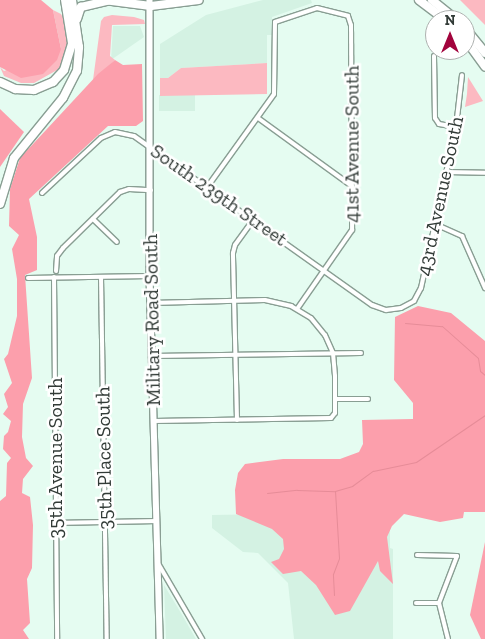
<!DOCTYPE html>
<html>
<head>
<meta charset="utf-8">
<style>
	body { margin:0 }
	#map { position:relative; width:485px; height:639px; overflow:hidden; background:#e5fcf1; font-family:"Zilla Slab",serif }
	div>[style] { position:absolute }
	.built>* { inset:0; background:#d4f2e3; transform-origin:0 0 }
	.green>* { inset:0; background:#fcb9c1 }
	.forest>* { inset:0; background:#fc9fac }
	.stream>* { height:1px; margin:-0.5px; padding:0 0.5px; transform-origin:0.5px; border-radius:0.5px; background:#e68c98 }
	.roads { filter:drop-shadow(1px 0 #899e93) drop-shadow(-1px 0 #899e93) drop-shadow(0 1px #899e93) drop-shadow(0 -1px #899e93) }
	.street>* { height:4px; margin:-2px; padding:0 2px; transform-origin:2px; border-radius:2px; background:#fff }
	.secondary>* { height:5.5px; margin:-2.75px; padding:0 2.75px; transform-origin:2.75px; border-radius:2.75px; background:#fff }
	.highway>* { height:8px; margin:-4px; padding:0 4px; transform-origin:4px; border-radius:4px; background:#fff }
	span { translate:-50% -50%; white-space:nowrap; text-align:center; line-height:1.15; -webkit-text-stroke:5px #fff; paint-order:stroke }
	.street-label { font-size:20px; color:#323b37 }
	.north { position:absolute; left:425px; top:10px; width:50px; height:50px; box-sizing:border-box; background:#fff; border:1px solid #adb1af; border-radius:50%; rotate:0deg; font-size:14px; font-weight:700; line-height:20px; text-align:center; color:#323b37 }
	.north::after { content:''; display:block; margin:auto; width:18px; height:22px; background:#a2043d; clip-path:polygon(50% 0,100% 100%,50% 72%,0 100%) }
</style>
</head>
<body>
<div id="map">
	<div class="built">
		<i style="clip-path:polygon(263px 0,311px 0,312px 3px,272px 17px,272px 35px,267px 35px,267px 63px,181px 68px,168px 78px,160px 78px,160px 44px,206px 15px)"></i>
		<i style="clip-path:polygon(113px 26px,140px 26px,144px 37px,111px 60px)"></i>
		<i style="left:195px;top:95px;width:16px;height:36px;rotate:90deg"></i>
		<i style="clip-path:polygon(393px 512px,390px 518px,390px 548px,393px 549px,393px 639px,294px 639px,288px 583px,258px 553px,243px 552px,212px 528px,212px 515px)"></i>
		<i style="clip-path:polygon(164px 585px,181px 613px,196px 639px,166px 639px)"></i>
	</div>
	<div class="green">
		<i style="clip-path:polygon(460px 0,485px 0,485px 25px)"></i>
		<i style="clip-path:polygon(53px 10px,61px 14px,68px 27px,70px 41px,59px 69px,34px 83px,21px 83px,4px 76px,0 67px,4px 71px,61px 49px)"></i>
		<i style="clip-path:polygon(112px 15px,134px 17px,144px 20px,145px 24px,112px 25px,110px 56px,115px 60px,93px 80px,101px 21px,104px 17px)"></i>
		<i style="clip-path:polygon(267px 63px,267px 94px,160px 96px,160px 78px,168px 78px,181px 68px)"></i>
		<i style="clip-path:polygon(468px 77px,483px 101px,465px 107px,467px 94px)"></i>
	</div>
	<div class="forest">
		<i style="clip-path:polygon(0 0,41px 0,53px 10px,61px 49px,57px 60px,43px 74px,21px 78px,0 67px)"></i>
		<i style="clip-path:polygon(115px 60px,123px 65px,142px 64px,143px 121px,136px 126px,108px 126px,29px 199px,37px 237px,37px 270px,25px 275px,32px 378px,23px 404px,22px 437px,26px 458px,33px 466px,23px 479px,22px 493px,30px 497px,33px 525px,32px 568px,27px 579px,30px 623px,23px 630px,29px 639px,0 639px,0 501px,6px 496px,7px 463px,11px 458px,3px 449px,4px 436px,8px 432px,11px 421px,3px 414px,8px 407px,4px 394px,12px 383px,4px 359px,8px 354px,17px 316px,17px 279px,12px 249px,19px 235px,9px 226px,10px 189px,20px 158px,98px 74px)"></i>
		<i style="clip-path:polygon(0 109px,24px 132px,0 167px)"></i>
		<i style="clip-path:polygon(418px 306px,451px 313px,485px 341px,485px 512px,464px 512px,463px 518px,440px 522px,404px 514px,392px 526px,387px 537px,393px 584px,380px 571px,378px 561px,350px 611px,335px 615px,316px 585px,301px 571px,283px 574px,271px 562px,279px 559px,284px 549px,283px 539px,272px 529px,236px 514px,235px 490px,238px 473px,245px 464px,283px 459px,340px 459px,359px 452px,363px 444px,362px 420px,413px 419px,413px 403px,394px 380px,395px 317px)"></i>
		<i style="clip-path:polygon(485px 542px,485px 639px,481px 639px,470px 615px)"></i>
	</div>
	<div class="stream">
		<i style="left:405px;top:323px;width:37px;rotate:5deg"></i>
		<i style="left:442px;top:326px;width:48px;rotate:41.6deg"></i>
		<i style="left:478px;top:358px;width:13px;rotate:81deg"></i>
		<i style="left:480px;top:371px;width:6px;rotate:39deg"></i>
		<i style="left:267px;top:493px;width:30px;rotate:-6deg"></i>
		<i style="left:297px;top:490px;width:38px;rotate:2deg"></i>
		<i style="left:335px;top:491px;width:18px;rotate:-16deg"></i>
		<i style="left:352px;top:486px;width:26px;rotate:-36deg"></i>
		<i style="left:373px;top:471px;width:44px;rotate:-11.8deg"></i>
		<i style="left:416px;top:462px;width:83px;rotate:-34.3deg"></i>
		<i style="left:334px;top:595px;width:21px;rotate:-93deg"></i>
		<i style="left:333px;top:574px;width:17px;rotate:-69deg"></i>
		<i style="left:339px;top:558px;width:67px;rotate:-93.4deg"></i>
	</div>
	<div class="roads">
		<div class="street">
			<i style="left:434px;top:56px;width:62px;rotate:89.1deg"></i>
			<i style="left:435px;top:118px;width:7px;rotate:56deg"></i>
			<i style="left:439px;top:124px;width:17px;rotate:10deg"></i>
			<i style="left:258px;top:118px;width:116px;rotate:35.9deg"></i>
			<i style="left:446px;top:172px;width:39px;rotate:1deg"></i>
			<i style="left:208px;top:186px;width:113px;rotate:-54.3deg"></i>
			<i style="left:274px;top:94px;width:72px;rotate:-89.2deg"></i>
			<i style="left:275px;top:22px;width:44px;rotate:-18.4deg"></i>
			<i style="left:317px;top:8px;width:32px;rotate:14deg"></i>
			<i style="left:348px;top:16px;width:9px;rotate:72deg"></i>
			<i style="left:351px;top:25px;width:205px;rotate:89.7deg"></i>
			<i style="left:352px;top:230px;width:96px;rotate:124.8deg"></i>
			<i style="left:42px;top:193px;width:81px;rotate:-43deg"></i>
			<i style="left:101px;top:138px;width:15px;rotate:-23deg"></i>
			<i style="left:115px;top:132px;width:19px;rotate:12deg"></i>
			<i style="left:134px;top:136px;width:292px;rotate:35.4deg"></i>
			<i style="left:372px;top:305px;width:15px;rotate:20deg"></i>
			<i style="left:386px;top:310px;width:15px;rotate:-8deg"></i>
			<i style="left:401px;top:308px;width:15px;rotate:-28deg"></i>
			<i style="left:414px;top:301px;width:15px;rotate:-62deg"></i>
			<i style="left:421px;top:288px;width:165px;rotate:-77.7deg"></i>
			<i style="left:456px;top:127px;width:52px;rotate:-83.4deg"></i>
			<i style="left:93px;top:219px;width:33px;rotate:44deg"></i>
			<i style="left:435px;top:224px;width:30px;rotate:24deg"></i>
			<i style="left:462px;top:236px;width:57px;rotate:66.1deg"></i>
			<i style="left:56px;top:271px;width:15px;rotate:-86deg"></i>
			<i style="left:57px;top:256px;width:10px;rotate:-53deg"></i>
			<i style="left:63px;top:248px;width:80px;rotate:-44.5deg"></i>
			<i style="left:120px;top:192px;width:9px;rotate:-18deg"></i>
			<i style="left:129px;top:189px;width:22px;rotate:3deg"></i>
			<i style="left:54px;top:277px;width:362px;rotate:89.5deg"></i>
			<i style="left:101px;top:277px;width:362px;rotate:89.1deg"></i>
			<i style="left:28px;top:278px;width:122px;rotate:-0.9deg"></i>
			<i style="left:151px;top:303px;width:114px;rotate:-1.5deg"></i>
			<i style="left:265px;top:300px;width:27px;rotate:13deg"></i>
			<i style="left:291px;top:306px;width:23px;rotate:31deg"></i>
			<i style="left:311px;top:318px;width:22px;rotate:51deg"></i>
			<i style="left:325px;top:335px;width:20px;rotate:66deg"></i>
			<i style="left:333px;top:353px;width:23px;rotate:85deg"></i>
			<i style="left:335px;top:376px;width:37px;rotate:90deg"></i>
			<i style="left:335px;top:413px;width:6px;rotate:129deg"></i>
			<i style="left:331px;top:418px;width:177px;rotate:179deg"></i>
			<i style="left:152px;top:356px;width:209px;rotate:-0.8deg"></i>
			<i style="left:336px;top:399px;width:32px"></i>
			<i style="left:237px;top:420px;width:167px;rotate:-91.4deg"></i>
			<i style="left:233px;top:253px;width:8px;rotate:-76deg"></i>
			<i style="left:235px;top:245px;width:31px;rotate:-54deg"></i>
			<i style="left:55px;top:523px;width:101px;rotate:-1.1deg"></i>
			<i style="left:417px;top:555px;width:40px;rotate:1.4deg"></i>
			<i style="left:457px;top:556px;width:50px;rotate:111deg"></i>
			<i style="left:439px;top:603px;width:37px;rotate:76deg"></i>
			<i style="left:159px;top:565px;width:86px;rotate:59.8deg"></i>
			<i style="left:416px;top:603px;width:23px"></i>
		</div>
		<div class="secondary">
			<i style="left:150px;top:0;width:276px;rotate:90deg"></i>
			<i style="left:150px;top:276px;width:363px;rotate:88.4deg"></i>
		</div>
		<div class="highway">
			<i style="left:104px;top:0;width:47px;rotate:7.3deg"></i>
			<i style="left:151px;top:6px;width:48px;rotate:-7.1deg"></i>
			<i style="left:419px;top:0;width:34px;rotate:37deg"></i>
			<i style="left:432px;top:0;width:32px;rotate:39deg"></i>
			<i style="left:77px;top:19px;width:13px;rotate:-72deg"></i>
			<i style="left:81px;top:7px;width:28px;rotate:-13deg"></i>
			<i style="left:465px;top:28px;width:32px;rotate:51deg"></i>
			<i style="left:465px;top:39px;width:34px;rotate:54deg"></i>
			<i style="left:0;top:82px;width:17px;rotate:25deg"></i>
			<i style="left:15px;top:89px;width:19px;rotate:3deg"></i>
			<i style="left:34px;top:90px;width:21px;rotate:-23deg"></i>
			<i style="left:53px;top:82px;width:16px;rotate:-47deg"></i>
			<i style="left:64px;top:70px;width:28px;rotate:-73deg"></i>
			<i style="left:72px;top:43px;width:44px;rotate:-99.2deg"></i>
			<i style="left:0;top:204px;width:48px;rotate:-73.1deg"></i>
			<i style="left:14px;top:158px;width:77px;rotate:-50.8deg"></i>
			<i style="left:63px;top:98px;width:30px;rotate:-63deg"></i>
			<i style="left:77px;top:71px;width:24px;rotate:-85deg"></i>
			<i style="left:79px;top:47px;width:48px;rotate:-98.5deg"></i>
		</div>
	</div>
	<div class="street-label">
		<span style="left:352px;top:144px;rotate:-90deg">41st Avenue South</span>
		<span style="left:219px;top:195px;rotate:35deg">South 239th Street</span>
		<span style="left:440px;top:196px;rotate:-78deg">43rd Avenue South</span>
		<span style="left:152px;top:320px;rotate:-91deg">Military Road South</span>
		<span style="left:55px;top:458px;rotate:-90deg">35th Avenue South</span>
		<span style="left:104px;top:458px;rotate:-91deg">35th Place South</span>
	</div>
	<div class="north">N</div>
</div>
</body>
</html>
